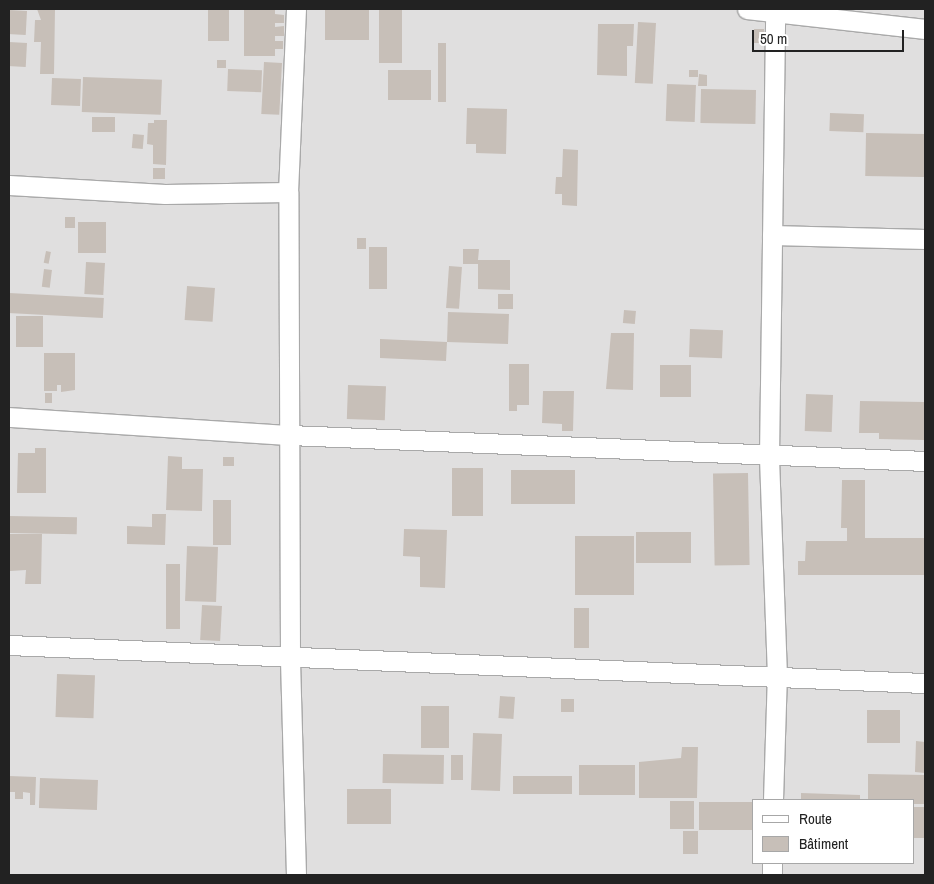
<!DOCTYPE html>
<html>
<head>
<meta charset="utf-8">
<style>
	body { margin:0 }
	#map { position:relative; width:934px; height:884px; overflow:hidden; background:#f2efe9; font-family:"Archivo Narrow",sans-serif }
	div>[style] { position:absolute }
	.residential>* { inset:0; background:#e0dfdf }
	.building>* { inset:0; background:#c7bfb8; transform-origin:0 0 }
	.roads { filter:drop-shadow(1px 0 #a9a9a9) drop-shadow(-1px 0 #a9a9a9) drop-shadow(0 1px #a9a9a9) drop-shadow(0 -1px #a9a9a9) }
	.minor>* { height:19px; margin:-9.5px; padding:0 9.5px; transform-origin:9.5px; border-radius:9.5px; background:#fff }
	span { translate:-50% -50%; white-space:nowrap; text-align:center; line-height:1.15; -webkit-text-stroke:4px #fff; paint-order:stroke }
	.frame { position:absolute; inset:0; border:10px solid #222; pointer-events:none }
	.legend { position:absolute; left:752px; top:799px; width:162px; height:65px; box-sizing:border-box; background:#fff; border:1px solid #a7a7a7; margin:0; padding:6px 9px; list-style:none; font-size:15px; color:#222 }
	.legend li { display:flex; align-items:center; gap:10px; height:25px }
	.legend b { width:25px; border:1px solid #a7a7a7 }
	.scale { position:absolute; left:752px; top:30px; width:152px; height:22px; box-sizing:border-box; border:2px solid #222; border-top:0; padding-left:6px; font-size:15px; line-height:18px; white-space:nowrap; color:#222; -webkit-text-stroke:4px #fff; paint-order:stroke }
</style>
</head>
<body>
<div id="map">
	<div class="residential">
		<i style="clip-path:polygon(evenodd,9px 9px,925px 9px,925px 875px,9px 875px,9px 9px,753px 800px,913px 800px,913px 863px,753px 863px,753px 800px)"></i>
	</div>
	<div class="building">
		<i style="clip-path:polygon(37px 9px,55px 9px,54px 74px,40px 74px,41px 42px,34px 42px,35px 20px,41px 20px)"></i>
		<i style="left:208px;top:9px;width:21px;height:32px"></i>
		<i style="clip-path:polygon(244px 9px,275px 9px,275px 14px,284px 15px,284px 23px,275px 23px,275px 27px,284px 26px,284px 36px,275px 36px,275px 41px,283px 41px,283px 49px,275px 49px,275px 56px,244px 56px)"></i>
		<i style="left:325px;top:9px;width:44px;height:31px"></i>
		<i style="left:379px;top:9px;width:23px;height:54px"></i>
		<i style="left:9px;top:10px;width:18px;height:24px;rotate:3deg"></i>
		<i style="left:638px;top:22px;width:18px;height:61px;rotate:3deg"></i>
		<i style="clip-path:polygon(598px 24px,634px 24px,633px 46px,627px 46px,627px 76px,597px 75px)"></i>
		<i style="left:754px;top:29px;width:10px;height:14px"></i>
		<i style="left:9px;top:42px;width:18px;height:24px;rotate:3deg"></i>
		<i style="left:438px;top:43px;width:8px;height:59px"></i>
		<i style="left:217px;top:60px;width:9px;height:8px"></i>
		<i style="left:264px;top:62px;width:18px;height:52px;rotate:3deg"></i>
		<i style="left:228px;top:69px;width:34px;height:22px;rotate:2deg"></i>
		<i style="left:388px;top:70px;width:43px;height:30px"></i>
		<i style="left:689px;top:70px;width:9px;height:7px"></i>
		<i style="clip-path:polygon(699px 74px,707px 75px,707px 86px,698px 86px)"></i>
		<i style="left:83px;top:77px;width:79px;height:35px;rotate:2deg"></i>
		<i style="left:52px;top:78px;width:29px;height:27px;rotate:2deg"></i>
		<i style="left:667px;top:84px;width:29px;height:37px;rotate:2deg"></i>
		<i style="left:701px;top:89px;width:55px;height:34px;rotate:1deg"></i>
		<i style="clip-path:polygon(467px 108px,507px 109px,506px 154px,476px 153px,476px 144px,466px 144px)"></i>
		<i style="left:830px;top:113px;width:34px;height:18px;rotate:2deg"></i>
		<i style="left:92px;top:117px;width:23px;height:15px"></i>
		<i style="clip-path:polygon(154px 120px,167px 120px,166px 165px,153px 164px,153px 145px,147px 144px,148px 123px,154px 123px)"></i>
		<i style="left:866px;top:133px;width:59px;height:43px;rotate:1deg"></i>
		<i style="left:133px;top:134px;width:11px;height:14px;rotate:5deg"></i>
		<i style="clip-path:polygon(563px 149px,578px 150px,577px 206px,562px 205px,562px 194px,555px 194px,556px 177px,562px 177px)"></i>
		<i style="left:153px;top:168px;width:12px;height:11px"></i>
		<i style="left:65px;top:217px;width:10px;height:11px"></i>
		<i style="left:78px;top:222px;width:28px;height:31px"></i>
		<i style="left:357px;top:238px;width:9px;height:11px"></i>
		<i style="left:369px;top:247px;width:18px;height:42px"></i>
		<i style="clip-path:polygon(463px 249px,479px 249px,478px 260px,510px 260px,510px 290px,478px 289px,478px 264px,463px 264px)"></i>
		<i style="left:46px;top:251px;width:5px;height:12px;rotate:11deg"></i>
		<i style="left:86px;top:262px;width:19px;height:32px;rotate:3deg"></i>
		<i style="left:449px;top:266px;width:13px;height:42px;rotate:4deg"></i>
		<i style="left:44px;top:269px;width:8px;height:18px;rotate:7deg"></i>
		<i style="left:187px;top:286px;width:28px;height:34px;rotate:4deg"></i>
		<i style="left:9px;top:293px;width:95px;height:20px;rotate:3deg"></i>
		<i style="left:498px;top:294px;width:15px;height:15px"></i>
		<i style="left:624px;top:310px;width:12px;height:13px;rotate:5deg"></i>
		<i style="clip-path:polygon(448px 312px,509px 314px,508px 344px,447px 342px,446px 361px,380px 358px,380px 339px,447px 342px)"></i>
		<i style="left:16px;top:316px;width:27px;height:31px"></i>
		<i style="left:690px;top:329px;width:33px;height:28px;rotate:2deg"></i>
		<i style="clip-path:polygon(611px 333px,634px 333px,633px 390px,606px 389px)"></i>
		<i style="clip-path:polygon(44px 353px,75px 353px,75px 390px,61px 392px,61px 385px,57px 385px,57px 391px,44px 391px)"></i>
		<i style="clip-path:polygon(509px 364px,529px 364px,529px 405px,517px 405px,517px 411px,509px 411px)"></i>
		<i style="left:660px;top:365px;width:31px;height:32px"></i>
		<i style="left:348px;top:385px;width:38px;height:34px;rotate:2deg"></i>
		<i style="clip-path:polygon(543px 391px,574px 391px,573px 431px,562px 431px,562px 424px,542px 423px)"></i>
		<i style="left:45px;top:393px;width:7px;height:10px"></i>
		<i style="left:806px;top:394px;width:27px;height:37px;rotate:2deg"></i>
		<i style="clip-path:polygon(860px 401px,924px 402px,924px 440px,879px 439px,879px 433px,859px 433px)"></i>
		<i style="clip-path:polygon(35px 448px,46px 448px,46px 493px,17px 493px,18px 453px,35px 453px)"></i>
		<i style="clip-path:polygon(168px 456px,182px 457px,182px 469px,203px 469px,202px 511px,166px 510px)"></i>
		<i style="left:223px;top:457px;width:11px;height:9px"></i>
		<i style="left:452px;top:468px;width:31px;height:48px"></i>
		<i style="left:511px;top:470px;width:64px;height:34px"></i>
		<i style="left:748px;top:473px;width:92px;height:35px;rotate:89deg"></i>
		<i style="clip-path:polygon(842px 480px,865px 480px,865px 538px,925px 538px,925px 575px,798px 575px,798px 561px,805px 561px,806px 541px,847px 541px,847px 528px,841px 528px)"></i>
		<i style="left:213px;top:500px;width:18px;height:45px"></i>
		<i style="clip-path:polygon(152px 514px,166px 514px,165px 545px,127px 544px,127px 526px,152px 527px)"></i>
		<i style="left:9px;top:516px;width:68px;height:17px;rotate:1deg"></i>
		<i style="clip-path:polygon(404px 529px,447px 530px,445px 588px,420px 587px,420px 557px,403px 556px)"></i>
		<i style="left:636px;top:532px;width:55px;height:31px"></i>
		<i style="clip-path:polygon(10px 534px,42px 534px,41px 584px,25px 584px,26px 570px,10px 571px)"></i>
		<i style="left:575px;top:536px;width:59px;height:59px"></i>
		<i style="left:187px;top:546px;width:31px;height:55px;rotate:2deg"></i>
		<i style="left:166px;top:564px;width:14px;height:65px"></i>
		<i style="left:202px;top:605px;width:20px;height:35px;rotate:3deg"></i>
		<i style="left:574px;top:608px;width:15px;height:40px"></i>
		<i style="left:57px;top:674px;width:38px;height:43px;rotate:2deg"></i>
		<i style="left:500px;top:696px;width:15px;height:22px;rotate:4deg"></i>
		<i style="left:561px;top:699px;width:13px;height:13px"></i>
		<i style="left:421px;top:706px;width:28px;height:42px"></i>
		<i style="left:867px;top:710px;width:33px;height:33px"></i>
		<i style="left:473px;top:733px;width:29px;height:57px;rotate:2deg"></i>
		<i style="clip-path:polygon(916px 741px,925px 742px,925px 773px,915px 772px)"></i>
		<i style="clip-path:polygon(682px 747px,698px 747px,697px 798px,639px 798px,639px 762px,681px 758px)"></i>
		<i style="left:383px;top:754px;width:61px;height:29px;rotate:1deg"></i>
		<i style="left:451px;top:755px;width:12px;height:25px"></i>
		<i style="left:579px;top:765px;width:56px;height:30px"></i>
		<i style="clip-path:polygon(868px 774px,925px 775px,925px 804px,913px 804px,913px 800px,868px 800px)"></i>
		<i style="clip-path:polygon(9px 776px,36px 777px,35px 805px,30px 805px,30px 793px,23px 792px,23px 799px,15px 799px,15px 792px,9px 792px)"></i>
		<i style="left:513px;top:776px;width:59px;height:18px"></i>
		<i style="left:40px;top:778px;width:58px;height:30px;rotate:2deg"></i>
		<i style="left:347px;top:789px;width:44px;height:35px"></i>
		<i style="clip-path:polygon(801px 793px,860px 795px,860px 800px,801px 800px)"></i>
		<i style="left:670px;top:801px;width:24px;height:28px"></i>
		<i style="left:699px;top:802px;width:54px;height:28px"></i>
		<i style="left:913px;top:807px;width:11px;height:31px"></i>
		<i style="left:683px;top:831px;width:15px;height:23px"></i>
	</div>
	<div class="roads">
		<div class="minor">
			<i style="left:747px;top:9px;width:179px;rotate:6.4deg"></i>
			<i style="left:9px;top:185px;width:156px;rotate:3.3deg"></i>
			<i style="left:165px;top:194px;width:123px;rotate:-0.9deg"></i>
			<i style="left:772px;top:235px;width:153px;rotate:1.5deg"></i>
			<i style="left:9px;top:417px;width:281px;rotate:3.7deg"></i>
			<i style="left:289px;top:435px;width:637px;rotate:2.34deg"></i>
			<i style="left:9px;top:645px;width:917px;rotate:2.38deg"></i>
			<i style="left:773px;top:800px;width:124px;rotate:-88.2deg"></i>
			<i style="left:777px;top:676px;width:220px;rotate:-92.1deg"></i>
			<i style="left:769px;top:456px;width:447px;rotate:-89.2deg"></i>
			<i style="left:296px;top:875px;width:221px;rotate:-91.6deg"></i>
			<i style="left:290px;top:654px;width:462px;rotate:-90.2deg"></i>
			<i style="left:288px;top:192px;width:183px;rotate:-87.5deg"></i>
			<i style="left:772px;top:875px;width:12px;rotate:-90deg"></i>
		</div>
	</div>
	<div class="frame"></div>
	<ul class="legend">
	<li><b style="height:6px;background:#fff"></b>Route</li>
	<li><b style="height:14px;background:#c7bfb8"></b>Bâtiment</li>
	</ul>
	<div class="scale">50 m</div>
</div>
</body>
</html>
